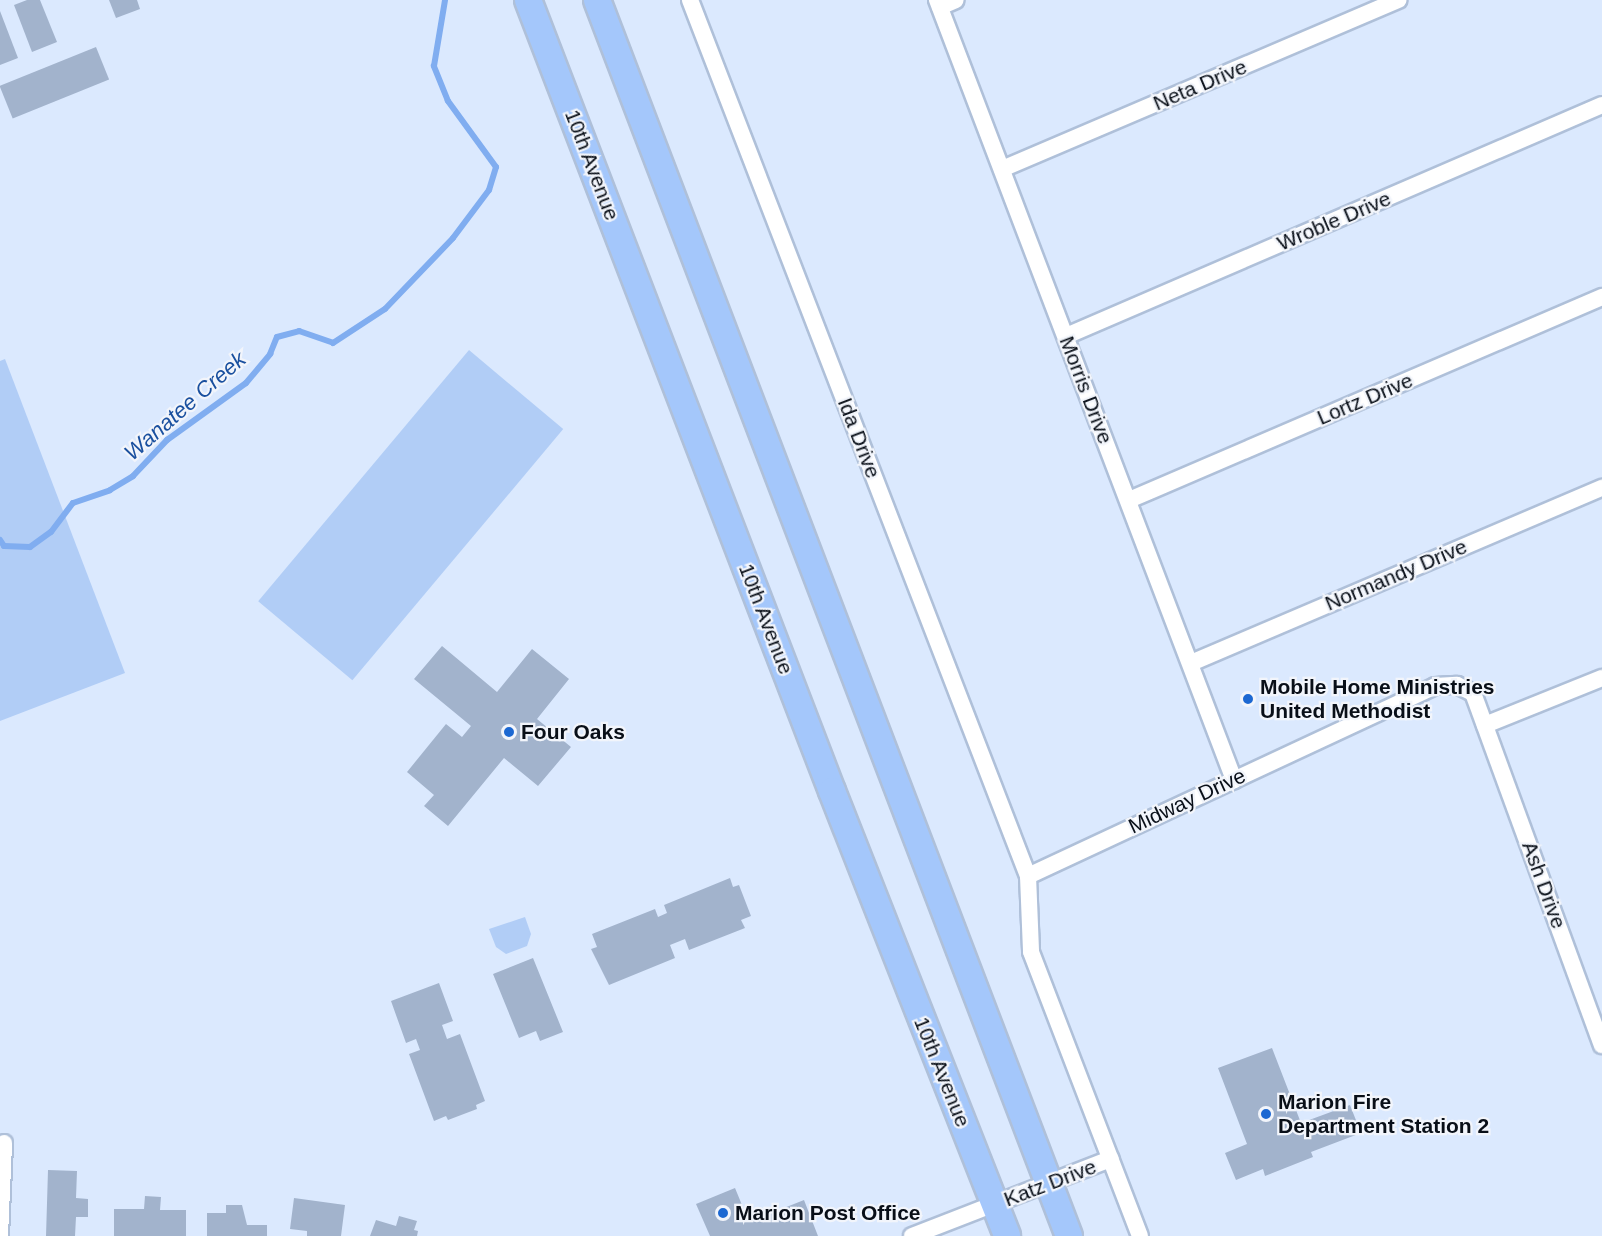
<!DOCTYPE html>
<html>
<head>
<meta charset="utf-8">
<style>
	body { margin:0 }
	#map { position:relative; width:1602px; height:1236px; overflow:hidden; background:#dbe9fe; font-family:Helvetica,sans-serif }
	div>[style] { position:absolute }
	.green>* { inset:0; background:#b1cdf6; transform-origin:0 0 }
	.stream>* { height:6px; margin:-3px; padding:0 3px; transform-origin:3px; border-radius:3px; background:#80adf0 }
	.building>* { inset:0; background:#a2b3cc; transform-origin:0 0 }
	.roads { filter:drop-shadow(2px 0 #afc0d9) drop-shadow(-2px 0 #afc0d9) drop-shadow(0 2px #afc0d9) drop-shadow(0 -2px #afc0d9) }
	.minor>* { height:16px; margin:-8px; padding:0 8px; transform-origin:8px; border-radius:8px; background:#fff }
	.primary>* { height:26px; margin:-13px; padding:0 13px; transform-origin:13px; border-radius:13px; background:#a4c7fb }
	.dots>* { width:16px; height:16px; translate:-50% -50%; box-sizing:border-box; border:3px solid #f2f5fb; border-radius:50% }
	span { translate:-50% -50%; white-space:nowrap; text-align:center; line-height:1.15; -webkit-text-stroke:4.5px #f2f5fb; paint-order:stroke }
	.street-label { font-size:21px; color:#090f18 }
	.poi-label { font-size:21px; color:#090f18; font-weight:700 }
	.left { translate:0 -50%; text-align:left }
	.water-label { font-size:22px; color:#1a509f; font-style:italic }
</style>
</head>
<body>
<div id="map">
	<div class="green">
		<i style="left:469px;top:350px;width:123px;height:328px;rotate:40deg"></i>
		<i style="clip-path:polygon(5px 359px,125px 673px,0 721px,0 361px)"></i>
		<i style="clip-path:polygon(525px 917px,531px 934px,527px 946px,506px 954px,496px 947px,489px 929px)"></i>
	</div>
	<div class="stream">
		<i style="left:0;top:540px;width:7px;rotate:56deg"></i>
		<i style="left:4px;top:546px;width:26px;rotate:2deg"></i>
		<i style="left:30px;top:547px;width:26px;rotate:-36deg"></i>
		<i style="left:51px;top:532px;width:36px;rotate:-53deg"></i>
		<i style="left:73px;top:503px;width:39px;rotate:-19deg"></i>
		<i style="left:110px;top:490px;width:27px;rotate:-31deg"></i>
		<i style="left:133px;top:476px;width:50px;rotate:-46.6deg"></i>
		<i style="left:167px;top:440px;width:97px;rotate:-35.8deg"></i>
		<i style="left:246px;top:383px;width:38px;rotate:-50deg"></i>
		<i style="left:270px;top:354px;width:18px;rotate:-68deg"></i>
		<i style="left:277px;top:337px;width:23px;rotate:-15deg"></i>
		<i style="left:299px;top:331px;width:36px;rotate:19deg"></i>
		<i style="left:333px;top:343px;width:62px;rotate:-33.2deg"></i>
		<i style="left:385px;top:309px;width:98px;rotate:-46.2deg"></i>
		<i style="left:453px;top:238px;width:60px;rotate:-53.1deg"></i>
		<i style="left:489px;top:190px;width:24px;rotate:-73deg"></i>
		<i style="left:496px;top:167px;width:82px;rotate:-126deg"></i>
		<i style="left:448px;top:101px;width:38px;rotate:-112deg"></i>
		<i style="left:434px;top:66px;width:67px;rotate:-80.5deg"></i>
	</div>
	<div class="building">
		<i style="clip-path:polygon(27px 0,40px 0,57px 42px,32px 52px,14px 5px)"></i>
		<i style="clip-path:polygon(109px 0,137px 0,140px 9px,116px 18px)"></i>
		<i style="clip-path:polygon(0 11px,18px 58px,0 65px)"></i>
		<i style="left:96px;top:47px;width:35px;height:104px;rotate:68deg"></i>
		<i style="clip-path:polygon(442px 646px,497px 692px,532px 649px,569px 679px,537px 719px,571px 747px,538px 786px,504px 758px,448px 826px,424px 806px,434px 795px,407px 772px,446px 724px,462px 737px,471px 726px,414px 679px)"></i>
		<i style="clip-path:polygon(730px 878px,733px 887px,739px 885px,751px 916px,741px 920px,745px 928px,689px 950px,685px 939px,670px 945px,675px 958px,609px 985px,591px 949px,597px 947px,592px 934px,655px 909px,658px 917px,667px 913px,664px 905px)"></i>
		<i style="clip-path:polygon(533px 958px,563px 1032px,540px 1041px,536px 1031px,519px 1038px,493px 974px)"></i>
		<i style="clip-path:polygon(439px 983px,453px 1021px,442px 1025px,447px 1039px,460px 1034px,485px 1101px,476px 1105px,477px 1109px,448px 1120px,446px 1116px,434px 1121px,409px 1054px,420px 1050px,416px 1039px,406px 1043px,391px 1001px)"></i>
		<i style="clip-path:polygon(1272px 1048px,1301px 1123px,1350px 1105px,1361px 1133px,1311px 1152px,1313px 1157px,1265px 1176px,1263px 1169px,1236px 1180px,1225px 1153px,1247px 1144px,1218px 1068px)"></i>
		<i style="clip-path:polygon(48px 1170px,77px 1171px,76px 1198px,88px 1199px,88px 1217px,76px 1217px,75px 1236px,46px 1236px)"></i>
		<i style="clip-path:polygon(735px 1188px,749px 1222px,804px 1200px,818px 1236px,710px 1236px,696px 1204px)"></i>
		<i style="clip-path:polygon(145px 1196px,161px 1197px,160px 1210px,186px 1210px,186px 1236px,114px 1236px,114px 1209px,144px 1209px)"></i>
		<i style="clip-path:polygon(294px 1198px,345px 1205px,341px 1236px,307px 1236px,307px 1231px,290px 1229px)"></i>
		<i style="clip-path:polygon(226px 1205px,242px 1205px,247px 1225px,267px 1225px,267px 1236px,207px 1236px,207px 1213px,226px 1213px)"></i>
		<i style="clip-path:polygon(399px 1216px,417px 1221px,414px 1230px,418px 1231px,417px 1236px,370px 1236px,376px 1220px,396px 1226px)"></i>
	</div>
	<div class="roads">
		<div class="minor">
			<i style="left:690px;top:0;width:939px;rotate:68.9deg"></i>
			<i style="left:1028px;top:876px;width:76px;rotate:87.7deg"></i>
			<i style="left:1031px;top:952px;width:304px;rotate:69deg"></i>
			<i style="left:937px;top:0;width:835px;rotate:69.15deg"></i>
			<i style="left:940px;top:7px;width:17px;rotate:-24deg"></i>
			<i style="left:1002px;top:169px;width:431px;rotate:-23.1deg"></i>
			<i style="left:1066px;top:336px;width:584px;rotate:-23.31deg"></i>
			<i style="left:1129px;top:500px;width:515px;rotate:-23.23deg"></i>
			<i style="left:1191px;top:663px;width:447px;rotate:-23.1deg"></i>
			<i style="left:1485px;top:725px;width:126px;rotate:-21.9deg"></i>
			<i style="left:1028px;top:876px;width:449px;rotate:-25deg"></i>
			<i style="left:1435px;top:686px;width:22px;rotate:-3deg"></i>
			<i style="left:1457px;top:685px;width:18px;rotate:27deg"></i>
			<i style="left:1473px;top:693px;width:375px;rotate:69.9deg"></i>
			<i style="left:0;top:1236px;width:93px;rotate:-87.5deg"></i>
			<i style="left:912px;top:1236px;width:213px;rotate:-21.2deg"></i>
		</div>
		<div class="primary">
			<i style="left:528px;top:0;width:847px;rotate:68.98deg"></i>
			<i style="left:832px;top:791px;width:478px;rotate:68.5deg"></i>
			<i style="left:597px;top:0;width:1323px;rotate:69.1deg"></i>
		</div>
	</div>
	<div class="dots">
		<i style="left:1248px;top:699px;background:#1c68d2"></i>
		<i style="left:509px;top:732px;background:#1c68d2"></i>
		<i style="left:1266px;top:1114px;background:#1c68d2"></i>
		<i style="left:723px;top:1213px;background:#1c68d2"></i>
	</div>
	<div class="street-label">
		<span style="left:1200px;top:85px;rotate:-23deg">Neta Drive</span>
		<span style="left:592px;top:165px;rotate:69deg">10th Avenue</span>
		<span style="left:1334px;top:221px;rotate:-23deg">Wroble Drive</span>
		<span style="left:1086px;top:390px;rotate:69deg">Morris Drive</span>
		<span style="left:1365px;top:399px;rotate:-23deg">Lortz Drive</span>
		<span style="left:859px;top:438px;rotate:69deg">Ida Drive</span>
		<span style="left:1396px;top:575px;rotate:-23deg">Normandy Drive</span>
		<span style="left:766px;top:619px;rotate:69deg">10th Avenue</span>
		<span style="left:1187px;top:801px;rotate:-25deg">Midway Drive</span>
		<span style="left:1544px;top:885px;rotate:70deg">Ash Drive</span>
		<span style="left:942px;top:1072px;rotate:68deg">10th Avenue</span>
		<span style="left:1050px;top:1183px;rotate:-21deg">Katz Drive</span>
	</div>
	<div class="poi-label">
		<span class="left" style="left:1260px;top:699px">Mobile Home Ministries<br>United Methodist</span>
		<span class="left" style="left:521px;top:732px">Four Oaks</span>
		<span class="left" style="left:1278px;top:1114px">Marion Fire<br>Department Station 2</span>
		<span class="left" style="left:735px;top:1213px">Marion Post Office</span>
	</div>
	<div class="water-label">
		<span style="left:185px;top:406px;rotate:-41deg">Wanatee Creek</span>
	</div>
</div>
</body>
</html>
